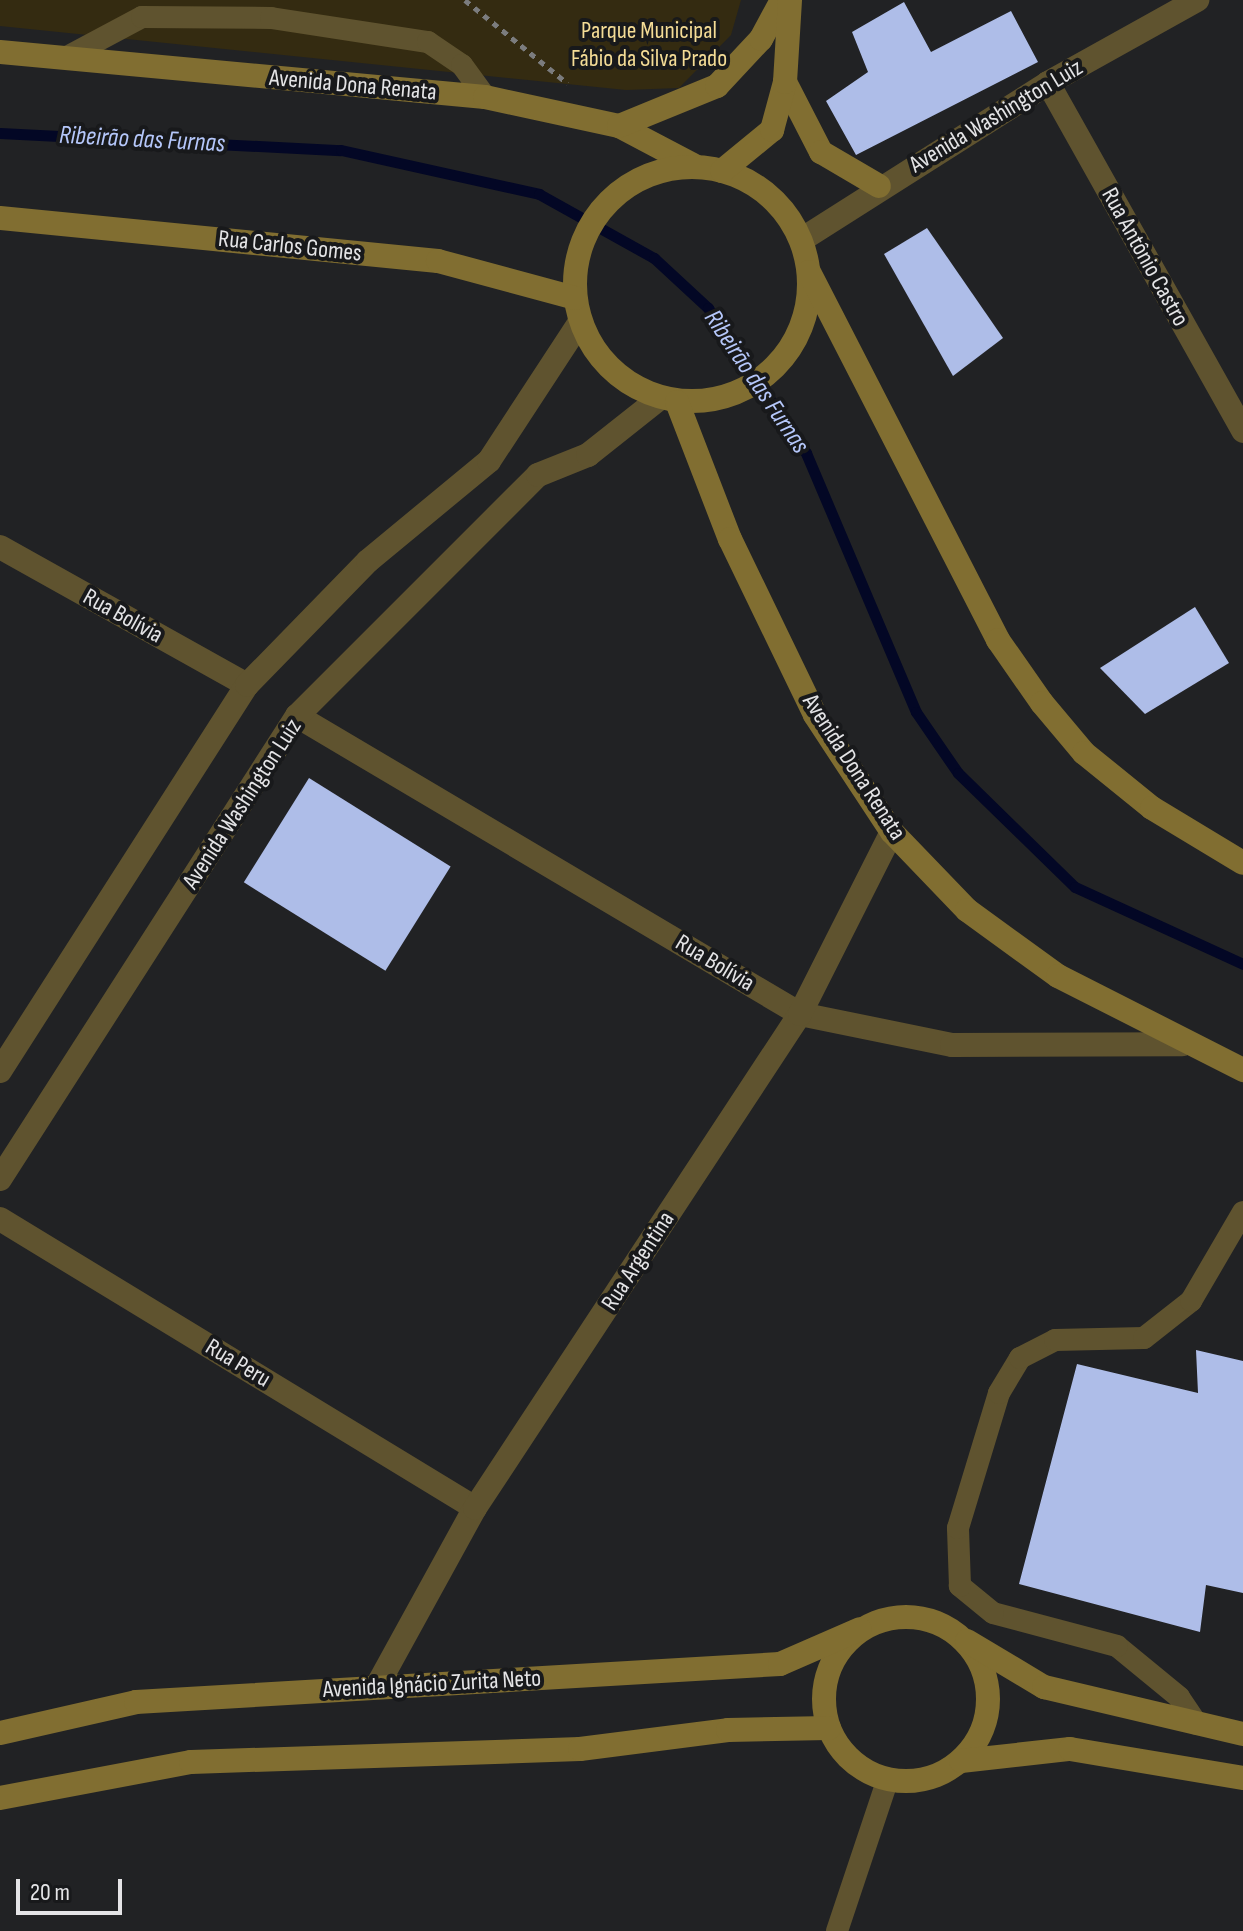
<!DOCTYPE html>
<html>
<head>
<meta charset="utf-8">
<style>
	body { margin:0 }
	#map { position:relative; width:1243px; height:1931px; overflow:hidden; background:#212224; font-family:"Sofia Sans Condensed",sans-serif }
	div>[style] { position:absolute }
	.green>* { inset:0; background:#342b11 }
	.stream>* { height:11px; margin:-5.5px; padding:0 5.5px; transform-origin:5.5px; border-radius:5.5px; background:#030725 }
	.building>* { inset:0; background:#aebde8; transform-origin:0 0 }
	.path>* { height:5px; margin-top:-2.5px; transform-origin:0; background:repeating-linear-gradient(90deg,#7b7c7e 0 6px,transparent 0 12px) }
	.lane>* { height:22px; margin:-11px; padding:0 11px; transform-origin:11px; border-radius:11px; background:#5f532f }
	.street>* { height:24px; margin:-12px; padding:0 12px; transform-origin:12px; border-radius:12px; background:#5f532f }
	.secondary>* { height:24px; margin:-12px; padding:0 12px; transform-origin:12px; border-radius:12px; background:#816e31 }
	.secondary>.ring { margin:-12px; padding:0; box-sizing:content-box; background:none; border:24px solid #816e31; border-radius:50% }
	span { translate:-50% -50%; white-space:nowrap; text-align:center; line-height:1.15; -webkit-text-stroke:8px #18191b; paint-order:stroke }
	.park-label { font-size:24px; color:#f4dc96 }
	.street-label { font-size:24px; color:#e4e4e6 }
	.water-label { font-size:26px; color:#b5c7fa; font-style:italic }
	.scale { position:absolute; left:16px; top:1879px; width:106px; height:36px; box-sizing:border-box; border:4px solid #e4e4e6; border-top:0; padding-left:10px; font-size:24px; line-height:28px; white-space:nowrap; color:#e4e4e6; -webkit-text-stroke:6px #18191b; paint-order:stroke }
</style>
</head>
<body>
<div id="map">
	<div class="green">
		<i style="clip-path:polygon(0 0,741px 0,731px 35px,679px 88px,626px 90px,0 26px)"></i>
	</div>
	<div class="stream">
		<i style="left:0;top:133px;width:341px;rotate:2.9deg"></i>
		<i style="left:341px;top:150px;width:203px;rotate:12.5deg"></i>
		<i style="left:539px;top:194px;width:132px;rotate:29.1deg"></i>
		<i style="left:654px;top:258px;width:74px;rotate:42.8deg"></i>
		<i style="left:708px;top:308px;width:175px;rotate:55.9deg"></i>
		<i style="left:806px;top:453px;width:281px;rotate:67deg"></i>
		<i style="left:916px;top:712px;width:74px;rotate:55.5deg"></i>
		<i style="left:958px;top:773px;width:163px;rotate:44.3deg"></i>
		<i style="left:1075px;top:887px;width:185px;rotate:24.6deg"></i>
	</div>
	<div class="building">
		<i style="clip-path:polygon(904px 2px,931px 52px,1011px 11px,1038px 62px,856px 155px,826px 101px,868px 72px,852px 32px)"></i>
		<i style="clip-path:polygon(927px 228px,1003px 338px,953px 376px,884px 254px)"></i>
		<i style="clip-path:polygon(1195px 607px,1229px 663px,1145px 714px,1100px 668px)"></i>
		<i style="left:309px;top:778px;width:167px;height:123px;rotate:32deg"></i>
		<i style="clip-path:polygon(1196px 1350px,1243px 1361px,1243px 1593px,1206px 1585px,1200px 1632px,1019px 1584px,1077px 1364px,1198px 1393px)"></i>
	</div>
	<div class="path">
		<i style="left:465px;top:0;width:132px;rotate:39.1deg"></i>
	</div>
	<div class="lane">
		<i style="left:67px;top:57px;width:85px;rotate:-28.1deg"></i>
		<i style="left:142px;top:17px;width:129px;rotate:0.4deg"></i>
		<i style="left:271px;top:18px;width:159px;rotate:8.7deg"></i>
		<i style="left:428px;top:42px;width:41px;rotate:34.1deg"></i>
		<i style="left:462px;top:65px;width:39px;rotate:54deg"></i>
		<i style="left:1197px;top:1724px;width:32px;rotate:-124deg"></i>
		<i style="left:1179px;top:1697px;width:80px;rotate:-140.6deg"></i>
		<i style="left:1117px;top:1646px;width:128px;rotate:-165.1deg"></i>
		<i style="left:993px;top:1613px;width:43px;rotate:-140.7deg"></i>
		<i style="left:960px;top:1586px;width:58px;rotate:-92deg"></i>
		<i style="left:958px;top:1528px;width:141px;rotate:-73.1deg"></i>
		<i style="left:999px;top:1393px;width:41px;rotate:-59deg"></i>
		<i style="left:1020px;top:1358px;width:39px;rotate:-27deg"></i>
		<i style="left:1055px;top:1340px;width:89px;rotate:-1.3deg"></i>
		<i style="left:1144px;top:1338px;width:60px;rotate:-38.2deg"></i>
		<i style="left:1191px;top:1301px;width:103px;rotate:-59.7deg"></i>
		<i style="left:837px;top:1931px;width:160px;rotate:-71.5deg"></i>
	</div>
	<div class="street">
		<i style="left:1048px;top:83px;width:399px;rotate:60.7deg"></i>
		<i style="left:801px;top:240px;width:293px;rotate:-32.4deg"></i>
		<i style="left:1048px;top:83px;width:171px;rotate:-29.1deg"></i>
		<i style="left:0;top:547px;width:283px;rotate:29.2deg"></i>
		<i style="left:297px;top:716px;width:585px;rotate:30.64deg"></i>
		<i style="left:800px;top:1014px;width:155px;rotate:11.5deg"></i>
		<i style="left:952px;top:1045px;width:230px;rotate:-0.2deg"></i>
		<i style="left:0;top:1071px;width:458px;rotate:-57.4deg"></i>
		<i style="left:247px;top:685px;width:173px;rotate:-45.7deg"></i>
		<i style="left:368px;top:561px;width:157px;rotate:-39.6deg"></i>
		<i style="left:489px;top:461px;width:166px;rotate:-56.8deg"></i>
		<i style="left:0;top:1179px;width:550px;rotate:-57.32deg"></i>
		<i style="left:297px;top:716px;width:341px;rotate:-45deg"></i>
		<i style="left:538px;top:475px;width:54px;rotate:-21.8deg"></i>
		<i style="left:588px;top:455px;width:92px;rotate:-38.4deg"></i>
		<i style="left:0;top:1219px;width:556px;rotate:31.32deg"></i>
		<i style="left:377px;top:1686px;width:203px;rotate:-61.2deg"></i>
		<i style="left:475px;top:1508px;width:591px;rotate:-56.66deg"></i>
		<i style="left:800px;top:1014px;width:204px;rotate:-63.2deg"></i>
	</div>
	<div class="secondary">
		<i style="left:0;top:52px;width:487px;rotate:5.3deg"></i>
		<i style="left:485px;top:97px;width:137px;rotate:12.2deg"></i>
		<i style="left:619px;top:126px;width:84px;rotate:27.8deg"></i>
		<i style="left:785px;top:82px;width:79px;rotate:62.8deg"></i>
		<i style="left:821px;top:152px;width:67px;rotate:30.4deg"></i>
		<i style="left:619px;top:126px;width:106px;rotate:-22.2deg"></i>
		<i style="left:717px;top:86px;width:64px;rotate:-46.9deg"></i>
		<i style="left:761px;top:39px;width:44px;rotate:-61.7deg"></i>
		<i class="ring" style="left:575px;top:167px;width:210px;height:210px"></i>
		<i style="left:722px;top:171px;width:65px;rotate:-39.4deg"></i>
		<i style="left:772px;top:130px;width:50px;rotate:-74.8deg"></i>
		<i style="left:785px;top:82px;width:82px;rotate:-86.5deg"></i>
		<i style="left:0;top:218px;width:440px;rotate:5.6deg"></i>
		<i style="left:438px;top:261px;width:142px;rotate:15.1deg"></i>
		<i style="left:809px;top:272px;width:414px;rotate:62.8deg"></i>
		<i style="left:998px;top:640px;width:77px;rotate:55.1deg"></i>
		<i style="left:1042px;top:703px;width:65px;rotate:50deg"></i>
		<i style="left:1084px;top:753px;width:87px;rotate:39deg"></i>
		<i style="left:1152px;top:808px;width:106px;rotate:31.1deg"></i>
		<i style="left:677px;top:402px;width:147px;rotate:68.9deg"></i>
		<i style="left:730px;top:539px;width:195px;rotate:64.2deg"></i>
		<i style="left:815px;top:715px;width:140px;rotate:56.7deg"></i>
		<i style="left:892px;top:832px;width:108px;rotate:46.1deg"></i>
		<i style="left:967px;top:910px;width:112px;rotate:36deg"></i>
		<i style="left:1058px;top:976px;width:208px;rotate:26.9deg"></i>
		<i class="ring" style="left:824px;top:1617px;width:140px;height:140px"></i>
		<i style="left:967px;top:1641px;width:90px;rotate:30.9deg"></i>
		<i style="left:1044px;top:1687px;width:204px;rotate:13.3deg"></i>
		<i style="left:0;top:1733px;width:139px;rotate:-12.8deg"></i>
		<i style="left:136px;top:1702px;width:645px;rotate:-3.38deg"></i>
		<i style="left:780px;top:1664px;width:87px;rotate:-23.6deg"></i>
		<i style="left:961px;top:1761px;width:110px;rotate:-6.3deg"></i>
		<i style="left:1070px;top:1749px;width:175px;rotate:9.5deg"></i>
		<i style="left:0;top:1798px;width:194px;rotate:-10.7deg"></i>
		<i style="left:191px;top:1762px;width:389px;rotate:-1.9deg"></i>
		<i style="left:580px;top:1749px;width:149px;rotate:-7.3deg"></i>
		<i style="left:728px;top:1730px;width:101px;rotate:-1.1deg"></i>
	</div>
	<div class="park-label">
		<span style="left:649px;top:45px">Parque Municipal<br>Fábio da Silva Prado</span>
	</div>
	<div class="street-label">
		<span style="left:353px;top:85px;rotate:5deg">Avenida Dona Renata</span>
		<span style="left:996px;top:116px;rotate:-31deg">Avenida Washington Luiz</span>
		<span style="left:290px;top:246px;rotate:6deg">Rua Carlos Gomes</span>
		<span style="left:1145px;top:257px;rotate:61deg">Rua Antônio Castro</span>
		<span style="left:123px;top:616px;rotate:29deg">Rua Bolívia</span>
		<span style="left:854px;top:767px;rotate:57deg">Avenida Dona Renata</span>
		<span style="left:242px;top:804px;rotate:-57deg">Avenida Washington Luiz</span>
		<span style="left:715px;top:963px;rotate:31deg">Rua Bolívia</span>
		<span style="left:638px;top:1261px;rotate:-57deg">Rua Argentina</span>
		<span style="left:238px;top:1363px;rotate:31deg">Rua Peru</span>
		<span style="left:432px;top:1684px;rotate:-3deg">Avenida Ignácio Zurita Neto</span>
	</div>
	<div class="water-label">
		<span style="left:142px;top:140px;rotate:3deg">Ribeirão das Furnas</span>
		<span style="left:756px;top:382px;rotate:56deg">Ribeirão das Furnas</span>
	</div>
	<div class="scale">20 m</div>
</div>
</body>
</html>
